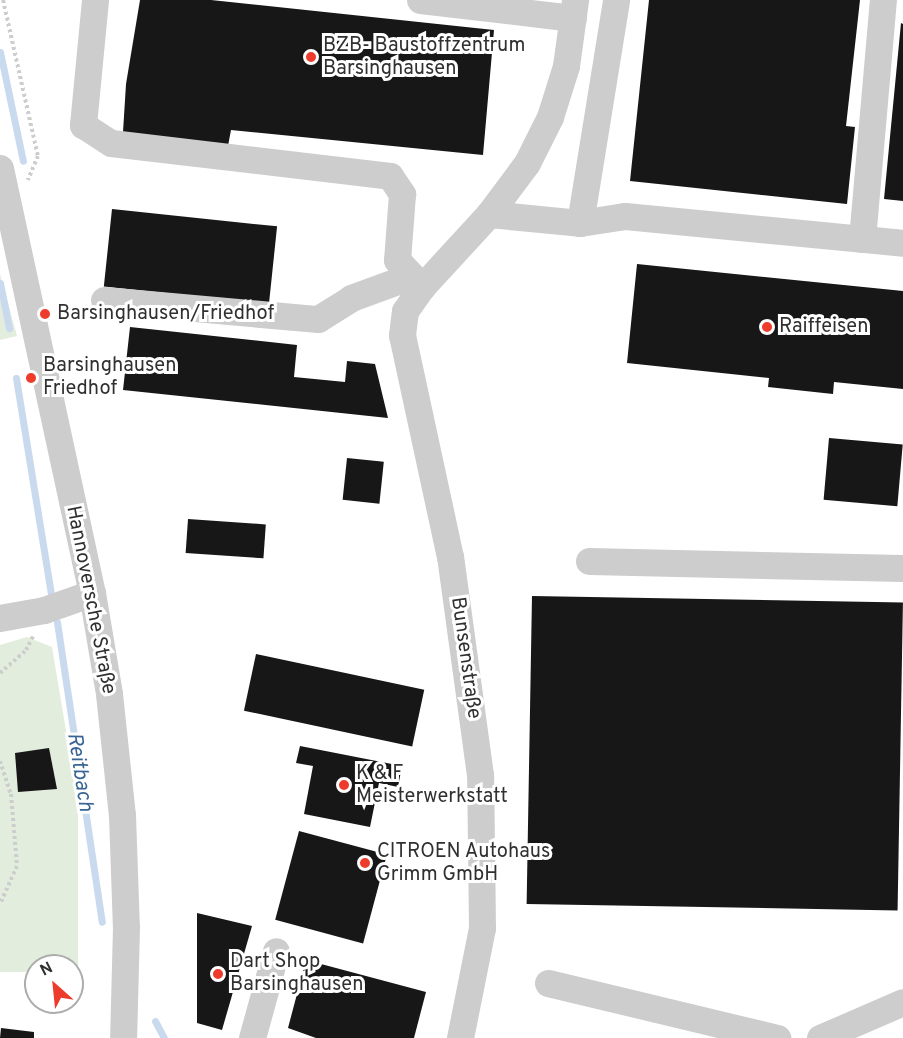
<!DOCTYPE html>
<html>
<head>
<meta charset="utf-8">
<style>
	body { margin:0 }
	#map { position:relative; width:903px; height:1038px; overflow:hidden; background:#fff; font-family:Overpass,sans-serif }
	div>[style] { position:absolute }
	.green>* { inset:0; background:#e3eddd }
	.stream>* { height:7px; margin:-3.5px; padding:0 3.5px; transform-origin:3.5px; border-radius:3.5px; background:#c9daee }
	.building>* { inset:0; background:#171717; transform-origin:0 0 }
	.path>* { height:4px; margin-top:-2px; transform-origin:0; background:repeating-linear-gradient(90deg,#cdcdcd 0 3px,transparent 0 6px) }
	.minor>* { height:27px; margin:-13.5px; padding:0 13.5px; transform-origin:13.5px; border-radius:13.5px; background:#cdcdcd }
	.dots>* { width:16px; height:16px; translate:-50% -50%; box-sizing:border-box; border:3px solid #fff; border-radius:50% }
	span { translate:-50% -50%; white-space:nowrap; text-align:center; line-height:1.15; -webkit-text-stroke:6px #fff; paint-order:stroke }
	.poi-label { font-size:20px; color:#303030 }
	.left { translate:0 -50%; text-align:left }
	.street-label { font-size:20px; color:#303030 }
	.water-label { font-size:21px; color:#396496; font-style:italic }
	.north { position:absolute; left:24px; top:954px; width:60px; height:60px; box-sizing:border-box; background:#fff; border:2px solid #acacac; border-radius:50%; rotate:333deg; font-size:16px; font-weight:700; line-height:24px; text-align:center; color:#303030 }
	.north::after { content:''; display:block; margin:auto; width:21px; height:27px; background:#ed3c2b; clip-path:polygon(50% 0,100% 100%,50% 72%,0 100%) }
</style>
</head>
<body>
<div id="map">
	<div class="green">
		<i style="clip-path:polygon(0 274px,17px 336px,0 340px)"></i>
		<i style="clip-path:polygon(27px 637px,52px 647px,78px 802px,78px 972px,72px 973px,72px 966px,36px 966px,36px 972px,0 972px,0 645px)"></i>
	</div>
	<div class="stream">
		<i style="left:0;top:52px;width:111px;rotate:78.1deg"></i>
		<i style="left:0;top:283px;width:46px;rotate:78.7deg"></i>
		<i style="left:16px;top:378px;width:219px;rotate:80.8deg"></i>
		<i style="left:57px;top:622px;width:303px;rotate:81.5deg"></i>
		<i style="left:155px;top:1021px;width:19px;rotate:62deg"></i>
	</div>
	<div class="building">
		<i style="clip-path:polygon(140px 0,211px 0,494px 30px,483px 155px,231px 130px,228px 146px,123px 132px,126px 84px)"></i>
		<i style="clip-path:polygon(649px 0,860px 0,846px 126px,855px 127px,847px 204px,630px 181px)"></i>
		<i style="clip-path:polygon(901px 23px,903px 24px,903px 201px,884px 199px)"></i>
		<i style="left:112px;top:209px;width:166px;height:78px;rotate:6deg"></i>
		<i style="clip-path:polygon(637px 264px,903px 291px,903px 389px,834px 382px,833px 394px,768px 387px,769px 378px,627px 363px)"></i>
		<i style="clip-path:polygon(130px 327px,297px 345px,294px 377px,345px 382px,347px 361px,375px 364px,388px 418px,123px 390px)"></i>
		<i style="left:829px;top:438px;width:74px;height:62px;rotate:5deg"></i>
		<i style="left:347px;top:458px;width:37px;height:42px;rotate:6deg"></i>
		<i style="left:188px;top:519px;width:78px;height:34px;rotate:4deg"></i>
		<i style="left:532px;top:596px;width:371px;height:308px;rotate:1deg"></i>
		<i style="left:256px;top:654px;width:172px;height:58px;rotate:12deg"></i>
		<i style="clip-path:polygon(300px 746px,402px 766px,398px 787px,379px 783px,370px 827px,304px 814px,313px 766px,296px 763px)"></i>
		<i style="clip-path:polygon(49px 748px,57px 789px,18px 792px,15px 753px)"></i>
		<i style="left:299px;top:831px;width:91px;height:92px;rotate:15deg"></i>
		<i style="clip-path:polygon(197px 913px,252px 926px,222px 1030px,197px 1023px)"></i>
		<i style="clip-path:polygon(306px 960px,426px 992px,414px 1038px,316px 1038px,288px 1028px)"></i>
		<i style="clip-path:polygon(1px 1028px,34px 1032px,34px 1038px,0 1038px)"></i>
	</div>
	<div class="path">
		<i style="left:3px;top:0;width:160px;rotate:77.4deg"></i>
		<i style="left:38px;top:156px;width:26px;rotate:113deg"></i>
		<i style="left:0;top:673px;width:35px;rotate:-41deg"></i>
		<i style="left:26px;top:650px;width:16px;rotate:-63deg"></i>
		<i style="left:0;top:761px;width:35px;rotate:72deg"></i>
		<i style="left:11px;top:794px;width:72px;rotate:85.2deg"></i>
		<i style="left:17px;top:866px;width:42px;rotate:114.1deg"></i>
	</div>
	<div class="minor">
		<i style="left:95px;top:0;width:126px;rotate:95.5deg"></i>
		<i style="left:83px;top:125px;width:33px;rotate:33deg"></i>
		<i style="left:111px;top:143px;width:281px;rotate:6.7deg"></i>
		<i style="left:390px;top:176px;width:22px;rotate:56deg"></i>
		<i style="left:402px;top:194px;width:66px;rotate:94.3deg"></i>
		<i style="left:397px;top:260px;width:37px;rotate:47deg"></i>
		<i style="left:420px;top:0;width:154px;rotate:6.7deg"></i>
		<i style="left:0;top:168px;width:435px;rotate:77.8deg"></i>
		<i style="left:92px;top:593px;width:102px;rotate:80.4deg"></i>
		<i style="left:109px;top:694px;width:122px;rotate:83.9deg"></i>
		<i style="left:122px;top:815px;width:112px;rotate:88deg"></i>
		<i style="left:126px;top:927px;width:111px;rotate:91.5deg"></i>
		<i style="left:489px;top:214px;width:91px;rotate:5.6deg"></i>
		<i style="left:580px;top:223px;width:46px;rotate:-8.8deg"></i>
		<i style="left:625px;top:216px;width:279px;rotate:5.5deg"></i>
		<i style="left:580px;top:223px;width:226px;rotate:-80.8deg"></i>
		<i style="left:862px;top:239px;width:240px;rotate:-85deg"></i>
		<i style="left:104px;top:300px;width:215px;rotate:5.1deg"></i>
		<i style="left:318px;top:319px;width:39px;rotate:-32deg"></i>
		<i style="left:351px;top:298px;width:64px;rotate:-20.1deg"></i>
		<i style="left:589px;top:561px;width:314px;rotate:1.3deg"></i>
		<i style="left:0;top:618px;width:45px;rotate:-10.3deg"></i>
		<i style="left:44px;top:610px;width:51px;rotate:-19.5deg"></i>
		<i style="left:548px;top:983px;width:236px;rotate:13.5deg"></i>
		<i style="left:252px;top:1038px;width:90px;rotate:-74.6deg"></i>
		<i style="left:460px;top:1038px;width:112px;rotate:-78.7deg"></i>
		<i style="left:482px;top:928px;width:153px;rotate:-90.7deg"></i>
		<i style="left:480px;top:775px;width:220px;rotate:-97.8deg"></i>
		<i style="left:450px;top:557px;width:227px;rotate:-102.2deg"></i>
		<i style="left:402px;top:335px;width:24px;rotate:-83deg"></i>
		<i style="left:405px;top:311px;width:29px;rotate:-55deg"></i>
		<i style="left:422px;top:287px;width:99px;rotate:-47.5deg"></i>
		<i style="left:489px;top:214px;width:64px;rotate:-53.3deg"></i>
		<i style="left:527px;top:163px;width:51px;rotate:-63.4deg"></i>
		<i style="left:550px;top:117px;width:53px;rotate:-72.6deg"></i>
		<i style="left:566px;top:66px;width:67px;rotate:-82.2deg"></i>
		<i style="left:820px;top:1038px;width:90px;rotate:-23.4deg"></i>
	</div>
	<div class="dots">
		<i style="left:311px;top:57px;background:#ed3c2b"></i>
		<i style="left:45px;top:314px;background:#ed3c2b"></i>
		<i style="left:767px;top:327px;background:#ed3c2b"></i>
		<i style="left:31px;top:378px;background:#ed3c2b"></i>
		<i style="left:344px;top:785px;background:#ed3c2b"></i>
		<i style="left:365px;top:863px;background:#ed3c2b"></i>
		<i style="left:218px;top:974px;background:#ed3c2b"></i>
	</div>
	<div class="poi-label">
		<span class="left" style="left:323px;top:58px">BZB- Baustoffzentrum<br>Barsinghausen</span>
		<span class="left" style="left:57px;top:314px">Barsinghausen/Friedhof</span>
		<span class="left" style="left:779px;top:327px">Raiffeisen</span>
		<span class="left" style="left:43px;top:378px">Barsinghausen<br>Friedhof</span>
		<span class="left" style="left:356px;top:786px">K &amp; F<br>Meisterwerkstatt</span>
		<span class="left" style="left:377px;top:864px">CITROEN Autohaus<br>Grimm GmbH</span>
		<span class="left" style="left:230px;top:974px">Dart Shop<br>Barsinghausen</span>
	</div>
	<div class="street-label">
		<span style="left:90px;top:600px;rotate:79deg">Hannoversche Straße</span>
		<span style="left:465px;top:658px;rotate:82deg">Bunsenstraße</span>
	</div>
	<div class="water-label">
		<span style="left:79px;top:772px;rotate:81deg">Reitbach</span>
	</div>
	<div class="north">N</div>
</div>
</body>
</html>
